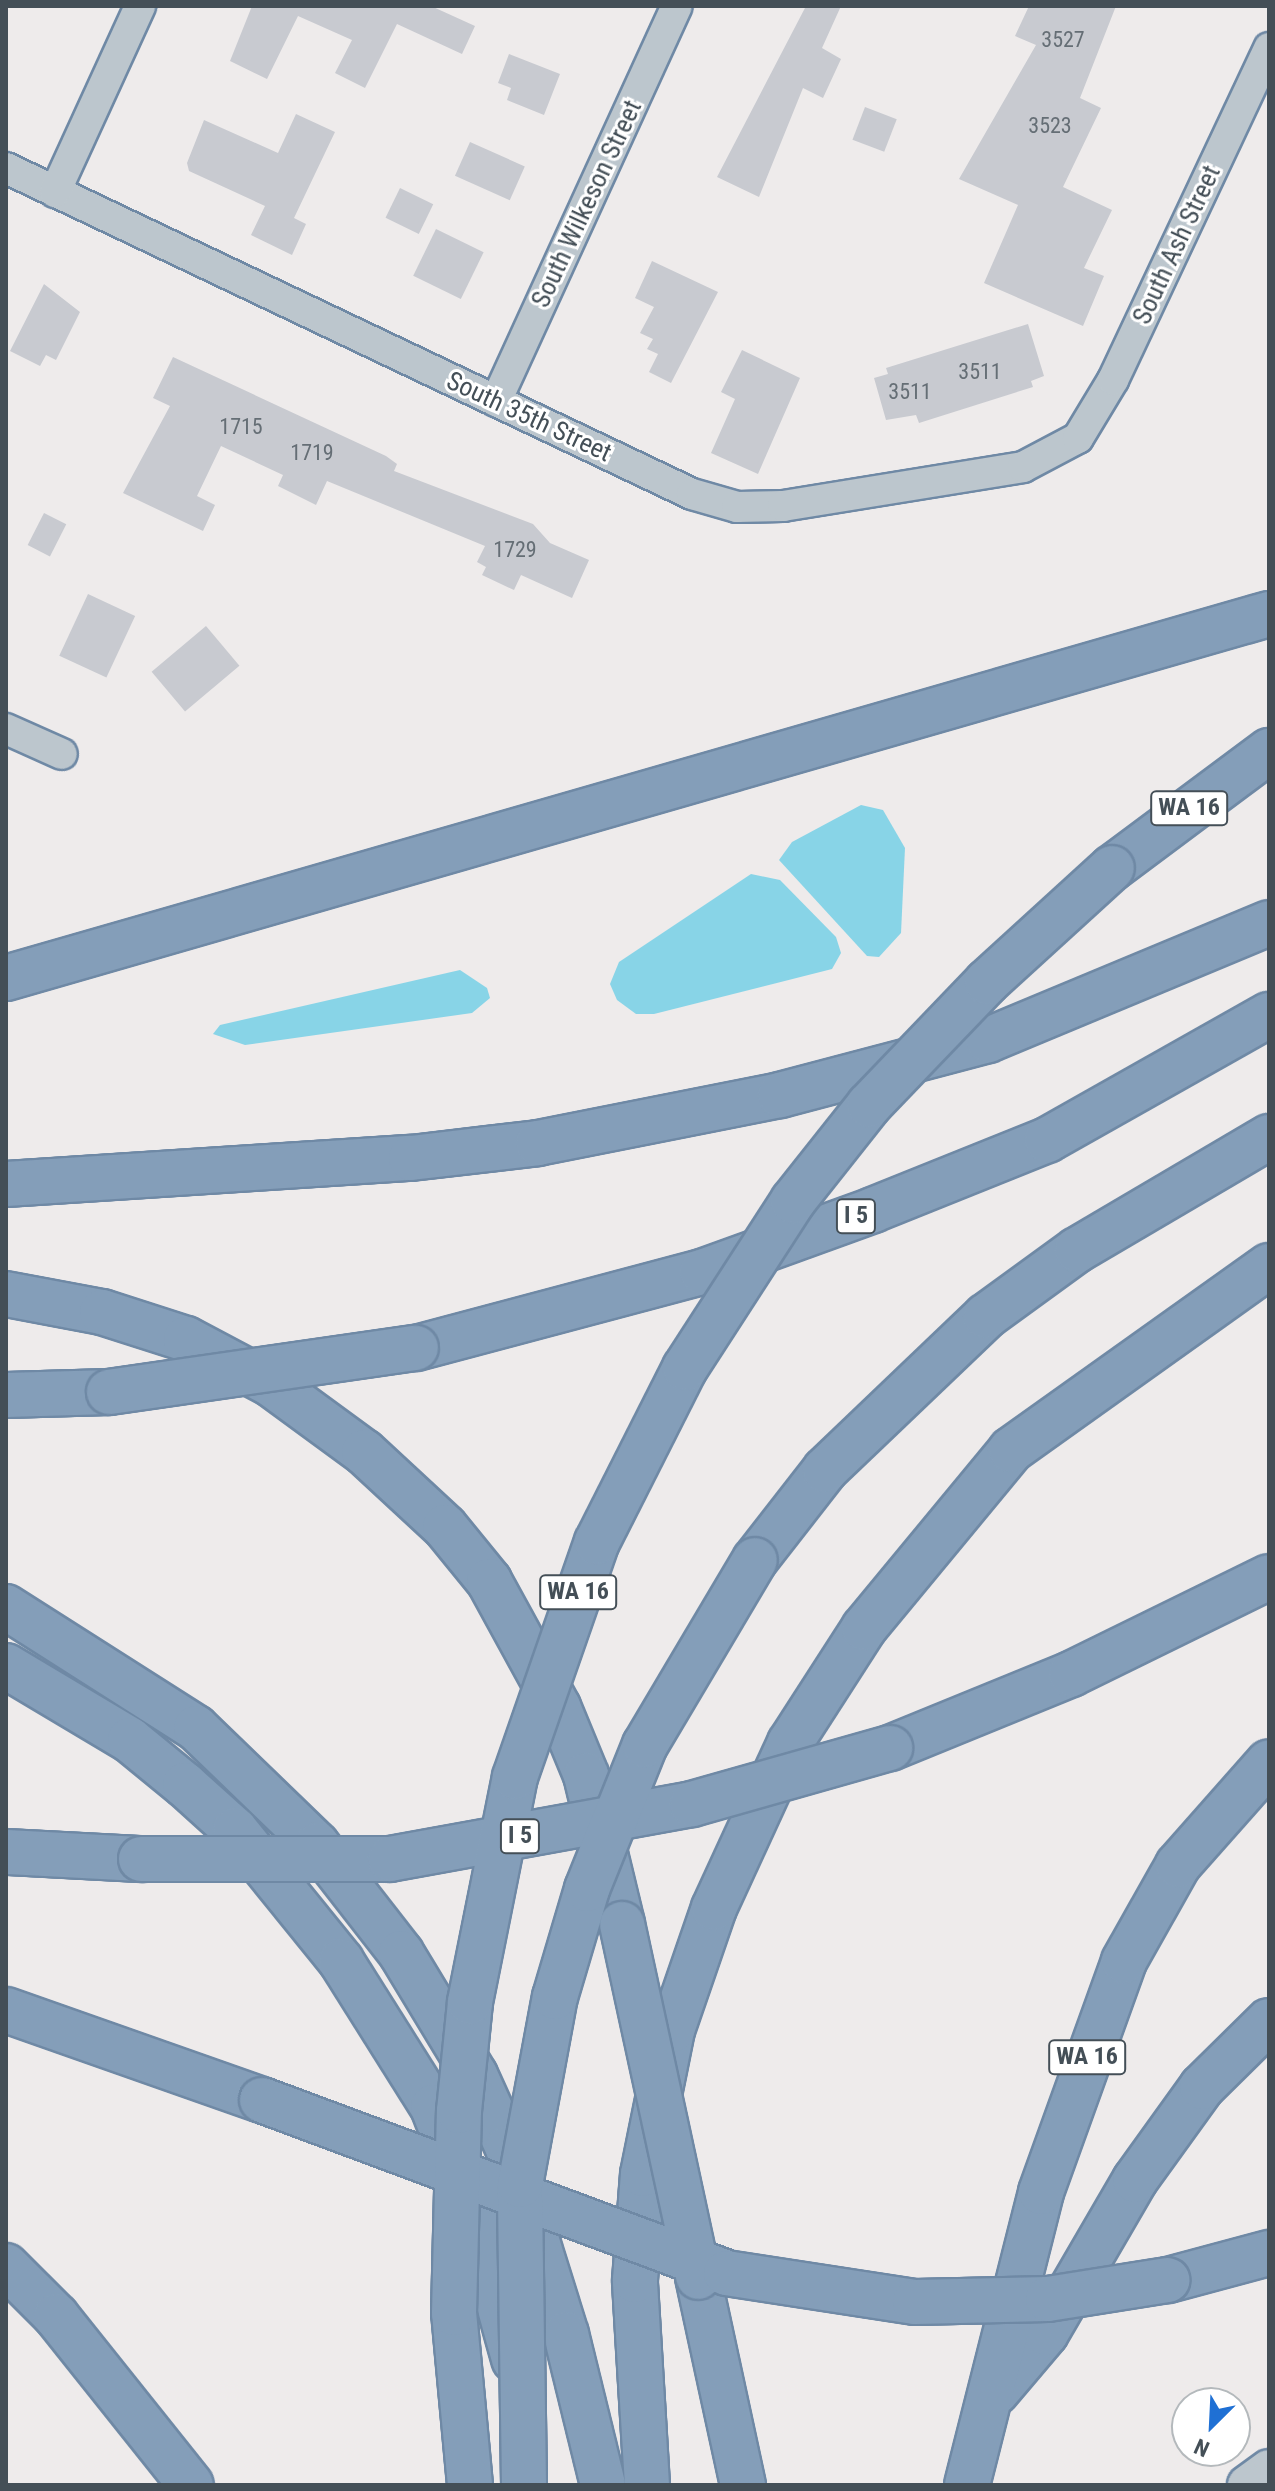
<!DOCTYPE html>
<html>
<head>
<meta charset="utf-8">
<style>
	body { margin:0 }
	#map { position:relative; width:1275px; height:2491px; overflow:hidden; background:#eeebeb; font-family:"Roboto Condensed",sans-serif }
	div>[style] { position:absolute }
	.water>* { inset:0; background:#88d4e7 }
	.building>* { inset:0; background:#c8cad0; transform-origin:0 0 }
	.roads { filter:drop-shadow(2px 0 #6f89a5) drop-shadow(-2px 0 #6f89a5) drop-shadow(0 2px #6f89a5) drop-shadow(0 -2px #6f89a5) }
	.minor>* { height:30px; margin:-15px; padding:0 15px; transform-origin:15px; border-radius:15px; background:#bcc6cd }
	.tertiary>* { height:38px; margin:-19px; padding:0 19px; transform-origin:19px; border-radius:19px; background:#bcc6cd }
	.motorway>* { height:44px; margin:-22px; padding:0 22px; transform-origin:22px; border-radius:22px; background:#849eb9 }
	.bridges { filter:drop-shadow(2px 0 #6f89a5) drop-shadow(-2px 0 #6f89a5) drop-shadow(0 2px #6f89a5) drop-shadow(0 -2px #6f89a5) }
	.motorway-bridge>* { height:44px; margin:-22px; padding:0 22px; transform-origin:22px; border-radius:22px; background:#849eb9 }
	span { translate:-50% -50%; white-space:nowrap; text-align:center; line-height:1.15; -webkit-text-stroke:6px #fff; paint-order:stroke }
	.number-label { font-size:22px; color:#656e75 }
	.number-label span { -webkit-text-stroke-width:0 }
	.shield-label span { padding:2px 6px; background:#fff; border:2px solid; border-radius:6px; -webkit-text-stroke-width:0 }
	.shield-label { font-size:24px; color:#444f57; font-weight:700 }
	.street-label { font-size:26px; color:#444f57 }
	.frame { position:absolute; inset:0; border:8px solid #444f57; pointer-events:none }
	.north { position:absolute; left:1171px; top:2387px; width:80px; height:80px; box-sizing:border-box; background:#fff; border:2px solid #b4b9bc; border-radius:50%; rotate:204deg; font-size:22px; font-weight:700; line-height:32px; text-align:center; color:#444f57 }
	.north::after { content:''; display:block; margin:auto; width:28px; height:36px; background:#1f70d4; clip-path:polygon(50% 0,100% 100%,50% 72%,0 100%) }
</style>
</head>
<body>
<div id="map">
	<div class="water">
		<i style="clip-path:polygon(861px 805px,883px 810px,905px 848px,901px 933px,879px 957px,867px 956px,779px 860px,792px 842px)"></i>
		<i style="clip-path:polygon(751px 874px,780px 880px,836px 937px,841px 953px,832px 969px,654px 1014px,636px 1014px,617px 1000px,610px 984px,619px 962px)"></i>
		<i style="clip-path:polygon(460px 970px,487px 988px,490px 998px,472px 1013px,245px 1045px,213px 1034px,220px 1025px)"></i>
	</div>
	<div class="building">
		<i style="clip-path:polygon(252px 6px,431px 6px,475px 26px,462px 54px,397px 24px,365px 88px,335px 73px,352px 40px,298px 16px,267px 79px,230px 61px)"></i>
		<i style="clip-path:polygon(806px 6px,841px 6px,822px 48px,841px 59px,823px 98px,803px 88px,759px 197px,717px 177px)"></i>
		<i style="clip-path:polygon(1029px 6px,1116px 6px,1080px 98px,1101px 108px,1063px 187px,1112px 210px,1084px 268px,1104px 276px,1083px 326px,984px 283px,1018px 205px,959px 179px,1036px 45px,1015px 36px)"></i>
		<i style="clip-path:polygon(509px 54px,560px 74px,544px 115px,507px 100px,511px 88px,498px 83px)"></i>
		<i style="left:865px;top:107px;width:34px;height:35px;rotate:21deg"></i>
		<i style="clip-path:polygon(296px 114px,335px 132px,294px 218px,306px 224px,292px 255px,251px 235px,265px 206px,189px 171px,187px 163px,204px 120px,278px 153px)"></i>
		<i style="left:470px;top:142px;width:60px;height:37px;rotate:24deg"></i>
		<i style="left:400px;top:188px;width:37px;height:33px;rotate:26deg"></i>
		<i style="left:436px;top:229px;width:53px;height:52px;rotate:26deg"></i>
		<i style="clip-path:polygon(652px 261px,718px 292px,671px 383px,649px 372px,658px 354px,647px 349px,653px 339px,640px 333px,654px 307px,635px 298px)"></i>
		<i style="clip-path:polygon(44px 284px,80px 312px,56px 360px,46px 355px,40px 366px,10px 351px)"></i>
		<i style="clip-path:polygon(1028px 324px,1044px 376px,1031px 381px,1033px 387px,919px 423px,916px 415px,886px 420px,874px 378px,888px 374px,886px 368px)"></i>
		<i style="clip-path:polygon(742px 350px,800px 378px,758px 474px,711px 453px,735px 399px,721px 392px)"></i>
		<i style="clip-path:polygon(173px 357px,386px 456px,397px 464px,394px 471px,533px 524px,550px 543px,589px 560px,572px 598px,521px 575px,514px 590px,482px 575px,486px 567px,477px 562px,485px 546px,327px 481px,316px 505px,278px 486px,283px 475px,221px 446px,197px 496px,215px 505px,203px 531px,123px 493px,170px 406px,153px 398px)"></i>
		<i style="left:44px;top:513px;width:25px;height:36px;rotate:27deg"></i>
		<i style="left:88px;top:594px;width:52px;height:68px;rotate:25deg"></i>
		<i style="left:206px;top:626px;width:52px;height:71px;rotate:50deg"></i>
	</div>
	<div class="roads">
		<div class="minor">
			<i style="left:6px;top:168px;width:760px;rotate:25.42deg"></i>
			<i style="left:692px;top:494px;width:47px;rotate:16.1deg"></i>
			<i style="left:737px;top:507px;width:46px;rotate:-1.2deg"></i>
			<i style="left:783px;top:506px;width:243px;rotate:-9.2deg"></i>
			<i style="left:1023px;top:467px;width:62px;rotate:-27.8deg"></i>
			<i style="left:1078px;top:438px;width:68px;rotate:-58.9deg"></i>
			<i style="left:1113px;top:380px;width:367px;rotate:-64.8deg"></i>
			<i style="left:55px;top:192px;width:205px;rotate:-65.4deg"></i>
			<i style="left:496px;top:401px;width:434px;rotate:-65.4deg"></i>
			<i style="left:6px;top:729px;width:61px;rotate:24.1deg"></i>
		</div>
		<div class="tertiary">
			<i style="left:1247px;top:2485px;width:27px;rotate:-36deg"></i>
		</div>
		<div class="motorway">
			<i style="left:1112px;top:868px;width:196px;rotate:-36.7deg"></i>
			<i style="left:6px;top:978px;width:1314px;rotate:-16.08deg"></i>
			<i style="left:6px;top:1184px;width:406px;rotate:-3.7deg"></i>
			<i style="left:411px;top:1158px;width:128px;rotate:-6.7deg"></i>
			<i style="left:538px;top:1143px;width:247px;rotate:-11.2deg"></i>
			<i style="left:780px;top:1095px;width:215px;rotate:-14.8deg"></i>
			<i style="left:988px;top:1040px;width:304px;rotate:-22.6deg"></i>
			<i style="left:6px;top:1294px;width:98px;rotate:10.6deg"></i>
			<i style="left:102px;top:1312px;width:88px;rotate:17.8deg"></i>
			<i style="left:186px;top:1339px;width:96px;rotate:27.9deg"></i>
			<i style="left:271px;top:1384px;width:115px;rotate:36.2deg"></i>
			<i style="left:364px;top:1452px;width:110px;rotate:42.8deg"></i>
			<i style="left:445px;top:1527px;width:70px;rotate:50.8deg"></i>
			<i style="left:489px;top:1581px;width:144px;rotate:61.3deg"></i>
			<i style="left:558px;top:1707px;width:74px;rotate:67.6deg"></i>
			<i style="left:586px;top:1775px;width:153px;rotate:76.4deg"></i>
			<i style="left:416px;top:1348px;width:296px;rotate:-14.9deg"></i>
			<i style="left:702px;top:1272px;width:182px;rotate:-19.9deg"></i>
			<i style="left:873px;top:1210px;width:188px;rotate:-21.9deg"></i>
			<i style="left:1047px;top:1140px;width:255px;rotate:-29.4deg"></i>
			<i style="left:6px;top:1395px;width:103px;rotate:-1.7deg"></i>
			<i style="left:755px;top:1560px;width:114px;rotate:-52.1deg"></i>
			<i style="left:825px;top:1470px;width:223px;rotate:-43.7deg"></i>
			<i style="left:986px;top:1316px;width:112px;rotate:-36deg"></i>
			<i style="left:1077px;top:1250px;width:223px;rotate:-30.5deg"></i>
			<i style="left:6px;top:1607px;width:225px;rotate:32.5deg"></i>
			<i style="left:196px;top:1728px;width:168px;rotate:44deg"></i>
			<i style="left:317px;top:1845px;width:137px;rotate:52.1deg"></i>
			<i style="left:401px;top:1953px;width:143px;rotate:58.8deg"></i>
			<i style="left:475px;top:2075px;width:80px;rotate:65.7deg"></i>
			<i style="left:508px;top:2148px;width:195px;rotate:72.7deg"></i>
			<i style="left:566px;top:2334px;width:155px;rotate:76.2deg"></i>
			<i style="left:6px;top:1666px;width:144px;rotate:30.8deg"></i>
			<i style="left:130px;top:1740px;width:71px;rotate:39.3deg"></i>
			<i style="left:185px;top:1785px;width:67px;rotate:42deg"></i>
			<i style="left:235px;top:1830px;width:169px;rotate:51deg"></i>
			<i style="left:341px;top:1961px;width:173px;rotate:57.8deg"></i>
			<i style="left:433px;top:2107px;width:111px;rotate:69deg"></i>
			<i style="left:473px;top:2211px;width:154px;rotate:74.5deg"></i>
			<i style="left:890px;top:1748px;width:196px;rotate:-22.2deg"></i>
			<i style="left:1071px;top:1674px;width:220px;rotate:-26.1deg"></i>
			<i style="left:6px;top:1852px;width:135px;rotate:3deg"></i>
			<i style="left:6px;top:2010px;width:271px;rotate:19.4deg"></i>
			<i style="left:6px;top:2266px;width:71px;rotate:45deg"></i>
			<i style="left:56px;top:2316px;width:216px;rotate:51.4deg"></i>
			<i style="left:698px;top:2277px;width:213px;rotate:77.8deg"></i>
			<i style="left:1168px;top:2280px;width:105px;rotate:-15deg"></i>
			<i style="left:996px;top:2392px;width:77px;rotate:-49.7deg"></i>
			<i style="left:1046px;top:2333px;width:177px;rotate:-59.8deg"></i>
			<i style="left:1135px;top:2180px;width:115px;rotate:-54.2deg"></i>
			<i style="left:1202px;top:2087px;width:94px;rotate:-44.6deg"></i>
			<i style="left:647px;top:2485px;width:205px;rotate:-93.4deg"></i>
			<i style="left:635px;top:2280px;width:106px;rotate:-85.7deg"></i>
			<i style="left:643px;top:2174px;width:147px;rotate:-78.6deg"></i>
			<i style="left:672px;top:2030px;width:129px;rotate:-71deg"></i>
			<i style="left:714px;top:1908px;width:182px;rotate:-65.3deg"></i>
			<i style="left:790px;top:1743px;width:137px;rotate:-57.2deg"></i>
			<i style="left:864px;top:1628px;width:231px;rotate:-50.4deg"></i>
			<i style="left:1011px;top:1450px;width:317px;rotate:-35.5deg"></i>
			<i style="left:967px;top:2485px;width:302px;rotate:-75.8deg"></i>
			<i style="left:1041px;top:2192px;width:245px;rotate:-70.2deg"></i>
			<i style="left:1124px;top:1961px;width:110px;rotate:-60.6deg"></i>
			<i style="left:1178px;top:1865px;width:137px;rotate:-48.5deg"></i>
		</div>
	</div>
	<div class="bridges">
		<div class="motorway-bridge">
			<i style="left:109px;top:1392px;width:310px;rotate:-8.2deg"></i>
			<i style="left:141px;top:1859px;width:249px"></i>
			<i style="left:390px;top:1859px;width:307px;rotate:-10.3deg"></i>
			<i style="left:692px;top:1804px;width:206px;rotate:-15.8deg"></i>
			<i style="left:622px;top:1924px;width:361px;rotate:77.8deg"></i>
			<i style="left:262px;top:2100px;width:495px;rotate:20.4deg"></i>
			<i style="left:726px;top:2273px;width:191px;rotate:8.7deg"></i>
			<i style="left:915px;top:2302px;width:133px;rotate:-1.3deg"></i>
			<i style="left:1048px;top:2299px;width:121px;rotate:-9deg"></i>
			<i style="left:470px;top:2485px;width:173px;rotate:-95.3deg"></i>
			<i style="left:454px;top:2313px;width:202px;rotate:-88.6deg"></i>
			<i style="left:459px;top:2111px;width:110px;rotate:-84.2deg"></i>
			<i style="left:470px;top:2002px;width:229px;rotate:-78.7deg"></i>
			<i style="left:515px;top:1777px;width:249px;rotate:-70.8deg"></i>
			<i style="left:597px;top:1542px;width:195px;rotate:-63.2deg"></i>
			<i style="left:685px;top:1368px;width:199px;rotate:-57.1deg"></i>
			<i style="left:793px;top:1201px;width:122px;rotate:-51.6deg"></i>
			<i style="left:869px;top:1105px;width:170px;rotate:-46.2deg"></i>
			<i style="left:987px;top:982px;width:169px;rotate:-42.4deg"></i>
			<i style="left:524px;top:2485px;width:300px;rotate:-90.8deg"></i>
			<i style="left:520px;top:2185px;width:191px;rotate:-79.5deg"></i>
			<i style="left:555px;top:1997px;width:113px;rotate:-73.5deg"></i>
			<i style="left:587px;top:1889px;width:155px;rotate:-68.1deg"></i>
			<i style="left:645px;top:1745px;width:215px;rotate:-59.3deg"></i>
		</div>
	</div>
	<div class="number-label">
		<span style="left:1063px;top:40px">3527</span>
		<span style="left:1050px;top:126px">3523</span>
		<span style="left:980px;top:372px">3511</span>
		<span style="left:910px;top:392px">3511</span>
		<span style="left:241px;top:427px">1715</span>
		<span style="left:312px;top:453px">1719</span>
		<span style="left:515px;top:550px">1729</span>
	</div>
	<div class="shield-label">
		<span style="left:1189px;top:808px">WA 16</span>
		<span style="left:856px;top:1216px">I 5</span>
		<span style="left:578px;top:1592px">WA 16</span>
		<span style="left:520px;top:1836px">I 5</span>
		<span style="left:1087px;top:2057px">WA 16</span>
	</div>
	<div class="street-label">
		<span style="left:587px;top:204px;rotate:-65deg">South Wilkeson Street</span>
		<span style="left:1177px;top:245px;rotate:-65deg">South Ash Street</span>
		<span style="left:529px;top:417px;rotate:25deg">South 35th Street</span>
	</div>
	<div class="frame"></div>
	<div class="north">N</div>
</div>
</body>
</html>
